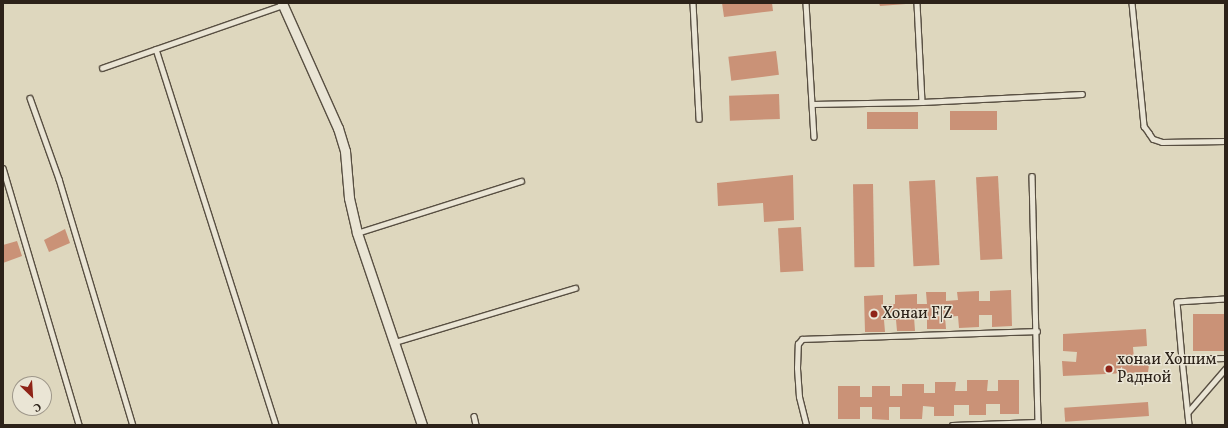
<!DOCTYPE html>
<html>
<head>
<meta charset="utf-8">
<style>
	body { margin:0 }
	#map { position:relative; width:1228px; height:428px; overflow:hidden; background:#ded7be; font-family:Vollkorn,serif }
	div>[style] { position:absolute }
	.building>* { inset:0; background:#ca9277; transform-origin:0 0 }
	.roads { filter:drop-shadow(1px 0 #584f42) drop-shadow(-1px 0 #584f42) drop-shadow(0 1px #584f42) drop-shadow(0 -1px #584f42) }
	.service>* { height:4.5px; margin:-2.25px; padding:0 2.25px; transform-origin:2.25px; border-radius:2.25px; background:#eae5d5 }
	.minor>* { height:9px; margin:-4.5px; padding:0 4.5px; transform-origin:4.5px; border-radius:4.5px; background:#eae5d5 }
	.dots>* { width:11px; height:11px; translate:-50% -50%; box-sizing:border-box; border:2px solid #eae5d5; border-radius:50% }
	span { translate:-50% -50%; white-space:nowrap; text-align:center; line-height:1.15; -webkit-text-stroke:3px #eae5d5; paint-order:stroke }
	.poi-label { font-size:16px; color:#2c2219 }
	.left { translate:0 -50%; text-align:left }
	.frame { position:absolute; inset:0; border:4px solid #2c2219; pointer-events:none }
	.north { position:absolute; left:12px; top:376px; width:40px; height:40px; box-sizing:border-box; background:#eae5d5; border:1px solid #9e978a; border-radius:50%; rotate:155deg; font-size:11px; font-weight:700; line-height:16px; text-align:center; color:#2c2219 }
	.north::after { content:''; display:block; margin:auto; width:14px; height:18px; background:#8f2418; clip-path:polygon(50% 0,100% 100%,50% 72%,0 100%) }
</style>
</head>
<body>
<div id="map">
	<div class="building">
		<i style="clip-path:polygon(722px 3px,772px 3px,773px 11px,724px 17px)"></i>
		<i style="clip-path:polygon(879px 3px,906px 3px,906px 4px,880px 6px)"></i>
		<i style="left:776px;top:51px;width:24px;height:48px;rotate:83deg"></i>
		<i style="left:779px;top:94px;width:25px;height:50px;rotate:88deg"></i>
		<i style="left:950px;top:111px;width:47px;height:19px"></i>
		<i style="left:918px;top:112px;width:17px;height:51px;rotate:90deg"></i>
		<i style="clip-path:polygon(793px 175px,794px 220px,764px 222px,763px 203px,718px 206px,717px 183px)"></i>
		<i style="left:998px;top:176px;width:83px;height:22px;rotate:87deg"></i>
		<i style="left:935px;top:180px;width:85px;height:26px;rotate:87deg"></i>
		<i style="left:873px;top:184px;width:83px;height:20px;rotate:89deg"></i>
		<i style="left:801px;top:227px;width:44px;height:23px;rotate:87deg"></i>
		<i style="clip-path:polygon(65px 229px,70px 243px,49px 252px,44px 240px)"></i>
		<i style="clip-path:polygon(17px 241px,22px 256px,3px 263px,3px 245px)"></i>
		<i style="clip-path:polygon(1011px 290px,1012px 326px,992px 327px,992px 315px,979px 315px,979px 327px,959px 328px,958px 316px,945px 317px,946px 329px,927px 329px,927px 317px,914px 317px,915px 331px,897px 331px,896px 320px,884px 320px,885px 332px,865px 332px,864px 296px,883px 295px,883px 305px,895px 304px,895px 295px,917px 294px,917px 304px,927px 304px,926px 292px,946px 292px,946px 301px,958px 300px,957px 292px,979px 291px,979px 301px,990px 301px,990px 291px)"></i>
		<i style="left:1225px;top:314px;width:37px;height:32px;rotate:90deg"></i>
		<i style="clip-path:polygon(1146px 329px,1147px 346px,1133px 347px,1134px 359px,1150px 359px,1148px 372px,1063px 376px,1062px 361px,1076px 362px,1077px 352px,1063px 351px,1063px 334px)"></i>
		<i style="clip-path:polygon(967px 380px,988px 380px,987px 391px,998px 391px,998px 380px,1019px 380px,1019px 414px,1000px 414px,1000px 404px,986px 404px,986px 415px,969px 415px,969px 405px,954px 405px,954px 416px,934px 416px,934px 407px,923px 406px,922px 419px,900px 419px,900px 407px,889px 407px,889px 420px,872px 419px,872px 407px,860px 407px,860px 419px,838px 419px,838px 386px,860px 386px,860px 397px,872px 397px,872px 386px,890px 386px,890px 396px,902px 396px,902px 384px,924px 384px,924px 393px,935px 393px,935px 382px,956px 382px,955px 391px,967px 391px)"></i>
		<i style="left:1148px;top:402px;width:14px;height:84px;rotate:86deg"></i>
	</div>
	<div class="roads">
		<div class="service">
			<i style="left:693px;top:3px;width:116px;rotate:87deg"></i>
			<i style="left:806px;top:3px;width:134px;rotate:86.6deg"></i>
			<i style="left:917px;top:3px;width:99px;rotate:87.1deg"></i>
			<i style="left:1132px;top:3px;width:124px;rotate:84.4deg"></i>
			<i style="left:1144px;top:126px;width:9px;rotate:54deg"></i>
			<i style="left:1149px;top:133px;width:7px;rotate:56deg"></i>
			<i style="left:1153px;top:139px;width:9px;rotate:18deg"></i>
			<i style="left:1162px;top:142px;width:63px;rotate:-0.9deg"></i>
			<i style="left:156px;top:49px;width:395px;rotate:72.3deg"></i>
			<i style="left:102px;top:68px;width:192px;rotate:-19.2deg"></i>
			<i style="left:30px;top:98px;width:86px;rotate:70.3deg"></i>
			<i style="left:59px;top:179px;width:257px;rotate:73.3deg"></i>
			<i style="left:812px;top:104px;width:110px;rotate:-1deg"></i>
			<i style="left:922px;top:102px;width:160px;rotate:-2.9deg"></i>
			<i style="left:3px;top:168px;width:268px;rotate:73.5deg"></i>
			<i style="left:1032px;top:176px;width:249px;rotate:88.6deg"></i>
			<i style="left:357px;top:233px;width:172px;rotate:-17.6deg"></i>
			<i style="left:1225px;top:299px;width:48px;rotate:176.4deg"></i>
			<i style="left:1177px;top:302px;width:57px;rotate:85deg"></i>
			<i style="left:1182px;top:359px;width:43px;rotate:-1.3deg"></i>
			<i style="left:395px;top:342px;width:188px;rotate:-16.7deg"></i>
			<i style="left:1182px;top:359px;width:66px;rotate:83.9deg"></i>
			<i style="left:1188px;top:412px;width:57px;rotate:-49.3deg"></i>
			<i style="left:474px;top:416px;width:9px;rotate:77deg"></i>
			<i style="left:806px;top:425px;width:29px;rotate:-104deg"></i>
			<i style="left:799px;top:397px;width:29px;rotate:-94deg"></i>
			<i style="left:797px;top:368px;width:24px;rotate:-88deg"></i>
			<i style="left:798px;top:344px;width:6px;rotate:-51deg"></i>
			<i style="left:802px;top:339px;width:235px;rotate:-1.9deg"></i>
			<i style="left:952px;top:425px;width:86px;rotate:-2deg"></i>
		</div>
		<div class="minor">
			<i style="left:282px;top:3px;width:137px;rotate:65.9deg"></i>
			<i style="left:338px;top:128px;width:24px;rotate:73deg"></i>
			<i style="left:345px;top:151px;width:47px;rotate:85.1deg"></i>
			<i style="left:349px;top:198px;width:36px;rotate:77deg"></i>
			<i style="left:357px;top:233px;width:203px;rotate:71.3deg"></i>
		</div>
	</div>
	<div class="dots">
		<i style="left:874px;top:314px;background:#8f2418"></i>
		<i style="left:1109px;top:369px;background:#8f2418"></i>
	</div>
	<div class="poi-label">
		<span class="left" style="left:882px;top:314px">Хонаи F|Z</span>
		<span class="left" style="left:1117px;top:369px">хонаи Хошим<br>Радной</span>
	</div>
	<div class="frame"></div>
	<div class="north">С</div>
</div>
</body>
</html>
